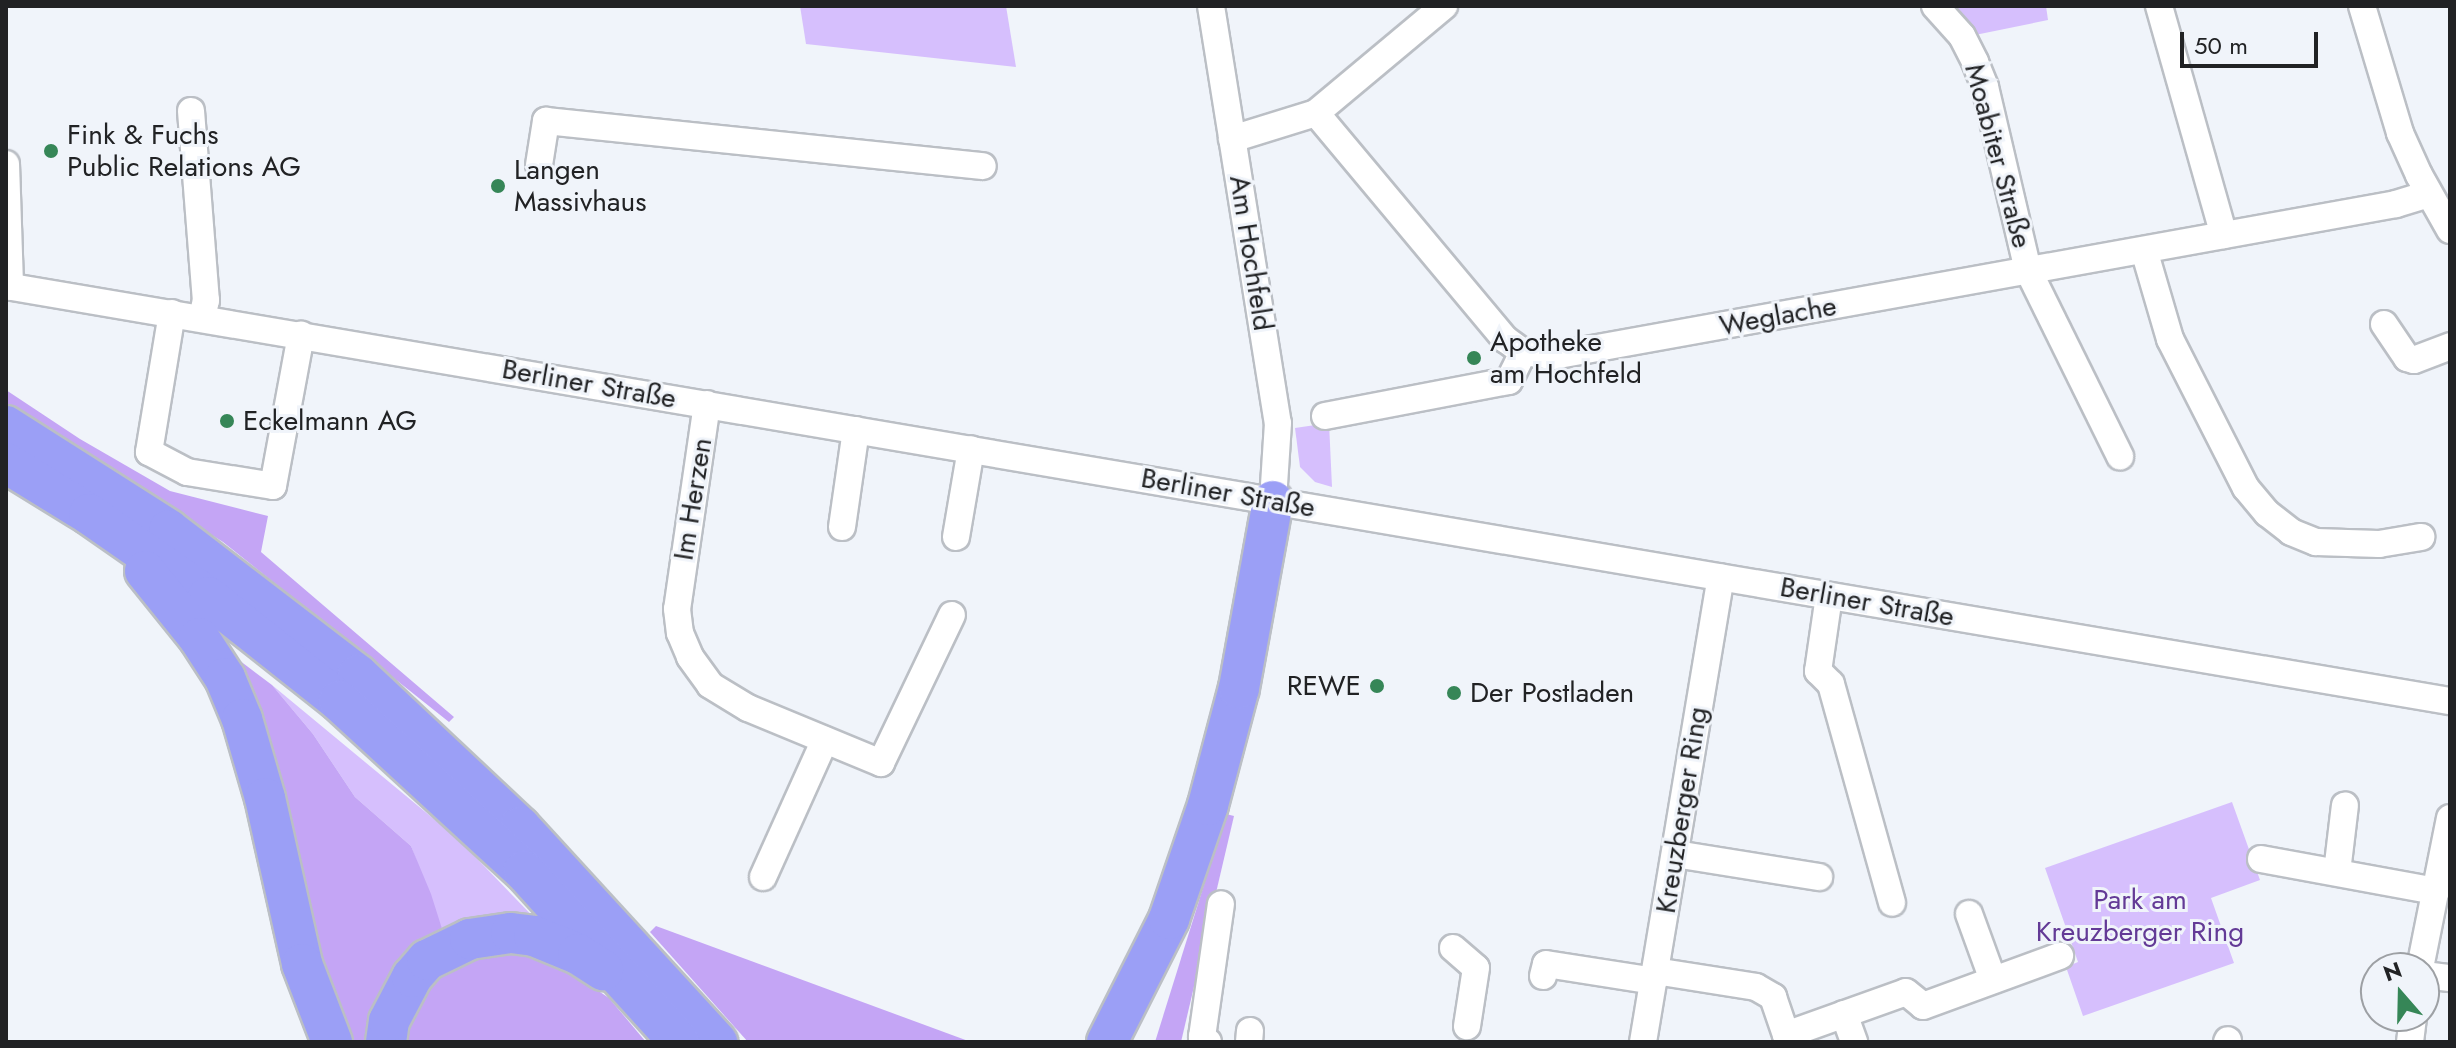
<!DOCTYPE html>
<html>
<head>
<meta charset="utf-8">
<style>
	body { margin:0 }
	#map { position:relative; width:2456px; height:1048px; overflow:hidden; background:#f0f4fa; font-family:Jost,sans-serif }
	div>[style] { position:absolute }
	.green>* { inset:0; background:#d6bffd }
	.forest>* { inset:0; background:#c4a5f5 }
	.roads { filter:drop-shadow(2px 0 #bbbfc5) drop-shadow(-2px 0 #bbbfc5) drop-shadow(0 2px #bbbfc5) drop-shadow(0 -2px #bbbfc5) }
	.minor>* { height:26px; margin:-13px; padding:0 13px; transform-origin:13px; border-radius:13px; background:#fff }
	.highway>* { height:40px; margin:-20px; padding:0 20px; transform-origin:20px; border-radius:20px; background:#9b9ff6 }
	.dots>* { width:22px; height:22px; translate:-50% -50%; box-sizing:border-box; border:4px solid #f0f4fa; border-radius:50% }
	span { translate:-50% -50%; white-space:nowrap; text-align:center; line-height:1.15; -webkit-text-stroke:6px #f0f4fa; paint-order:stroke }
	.poi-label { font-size:28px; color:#212224 }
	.left { translate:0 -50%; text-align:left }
	.right { translate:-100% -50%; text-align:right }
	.street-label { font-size:28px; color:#212224 }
	.park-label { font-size:28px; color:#633a96 }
	.frame { position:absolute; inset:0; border:8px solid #212224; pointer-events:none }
	.north { position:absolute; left:2360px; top:952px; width:80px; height:80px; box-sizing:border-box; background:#f0f4fa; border:2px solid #9da0a4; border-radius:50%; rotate:340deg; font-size:22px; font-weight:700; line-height:32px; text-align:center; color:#212224 }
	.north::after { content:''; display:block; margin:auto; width:28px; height:36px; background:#368657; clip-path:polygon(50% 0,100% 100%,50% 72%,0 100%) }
	.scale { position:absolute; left:2180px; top:32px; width:138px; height:36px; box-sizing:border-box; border:4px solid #212224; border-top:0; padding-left:10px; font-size:24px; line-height:28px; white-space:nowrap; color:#212224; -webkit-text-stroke:6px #f0f4fa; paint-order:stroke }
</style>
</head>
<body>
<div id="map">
	<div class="green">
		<i style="clip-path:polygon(800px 6px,1006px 6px,1016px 67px,806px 44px)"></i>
		<i style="clip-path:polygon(1950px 6px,2046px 6px,2048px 20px,1975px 35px)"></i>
		<i style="clip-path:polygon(1329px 423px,1332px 487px,1315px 482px,1300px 467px,1295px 428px)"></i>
		<i style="clip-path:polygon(272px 685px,458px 839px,546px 930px,444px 935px,411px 846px,355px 797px,313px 734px)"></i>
		<i style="clip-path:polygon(2232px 802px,2260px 880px,2211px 898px,2234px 963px,2083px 1016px,2066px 967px,2078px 962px,2045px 868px)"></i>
	</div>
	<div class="forest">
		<i style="clip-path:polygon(6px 390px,80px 439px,170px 491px,268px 516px,261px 552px,454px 717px,449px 722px,223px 542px,6px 406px)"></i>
		<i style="clip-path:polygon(235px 657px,272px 685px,313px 734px,355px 797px,411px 846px,431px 894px,444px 935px,370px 1042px,337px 1042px,234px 672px)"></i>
		<i style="clip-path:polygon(1226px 814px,1234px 816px,1181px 1042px,1155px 1042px)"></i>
		<i style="clip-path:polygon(656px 926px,971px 1042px,748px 1042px,650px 932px)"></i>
		<i style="clip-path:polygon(496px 949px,555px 962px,609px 998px,646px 1042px,402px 1042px,409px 1014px,439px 972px)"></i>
	</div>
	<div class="roads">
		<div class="minor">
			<i style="left:1211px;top:6px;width:422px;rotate:80.9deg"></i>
			<i style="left:1278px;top:423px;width:78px;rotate:93.7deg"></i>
			<i style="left:1935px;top:6px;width:40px;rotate:48deg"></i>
			<i style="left:1962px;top:36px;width:29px;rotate:63deg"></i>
			<i style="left:1975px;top:62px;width:27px;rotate:68deg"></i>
			<i style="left:1985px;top:87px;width:188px;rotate:76.8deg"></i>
			<i style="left:2028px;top:270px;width:208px;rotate:63.7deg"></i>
			<i style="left:2159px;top:6px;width:238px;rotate:74.2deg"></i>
			<i style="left:2362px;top:6px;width:133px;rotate:73.3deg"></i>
			<i style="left:2400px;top:133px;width:46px;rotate:65.7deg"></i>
			<i style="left:2419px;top:175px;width:63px;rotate:60.6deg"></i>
			<i style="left:191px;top:111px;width:190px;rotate:85.5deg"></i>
			<i style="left:206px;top:300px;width:18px;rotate:103deg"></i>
			<i style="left:1316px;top:113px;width:167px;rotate:-39.9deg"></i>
			<i style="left:1232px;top:139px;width:88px;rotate:-17.2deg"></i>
			<i style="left:1316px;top:113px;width:295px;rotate:50.1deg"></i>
			<i style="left:1505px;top:339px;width:22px;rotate:36deg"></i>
			<i style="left:1523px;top:352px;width:30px;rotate:8deg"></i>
			<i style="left:1553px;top:356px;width:857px;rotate:-10.22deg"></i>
			<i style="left:2396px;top:204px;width:34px;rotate:-17deg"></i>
			<i style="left:6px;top:164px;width:123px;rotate:88.1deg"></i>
			<i style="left:539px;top:165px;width:45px;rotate:-81deg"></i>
			<i style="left:546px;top:121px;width:439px;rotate:5.9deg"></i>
			<i style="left:2144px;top:250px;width:93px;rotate:73.7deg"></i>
			<i style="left:2170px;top:339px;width:167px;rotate:63deg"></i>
			<i style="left:2246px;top:488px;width:33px;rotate:50deg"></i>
			<i style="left:2267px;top:513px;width:31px;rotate:38deg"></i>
			<i style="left:2291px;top:532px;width:27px;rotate:22deg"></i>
			<i style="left:2316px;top:542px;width:63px;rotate:1.8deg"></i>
			<i style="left:2379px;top:544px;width:43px;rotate:-9.5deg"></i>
			<i style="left:6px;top:286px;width:2479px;rotate:9.64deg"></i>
			<i style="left:172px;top:313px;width:141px;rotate:99.4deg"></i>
			<i style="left:149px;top:452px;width:43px;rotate:27.8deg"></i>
			<i style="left:187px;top:472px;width:87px;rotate:9.2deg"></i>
			<i style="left:273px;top:486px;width:154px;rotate:-79.5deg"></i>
			<i style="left:2384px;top:324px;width:41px;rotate:55.9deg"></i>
			<i style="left:2407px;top:358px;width:7px;rotate:16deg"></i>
			<i style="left:2414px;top:360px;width:39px;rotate:-21deg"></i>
			<i style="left:707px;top:404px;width:207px;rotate:98.3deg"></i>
			<i style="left:677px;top:609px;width:24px;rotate:83deg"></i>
			<i style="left:680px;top:633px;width:26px;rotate:67deg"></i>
			<i style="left:690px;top:657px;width:34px;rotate:54deg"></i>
			<i style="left:710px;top:685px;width:44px;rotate:31.2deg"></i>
			<i style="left:748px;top:708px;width:144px;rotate:22.5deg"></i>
			<i style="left:881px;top:763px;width:164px;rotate:-64.4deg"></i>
			<i style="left:1325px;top:416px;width:187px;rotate:-10.8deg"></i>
			<i style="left:1509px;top:381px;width:32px;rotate:-64deg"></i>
			<i style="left:842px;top:527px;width:98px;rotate:-81.8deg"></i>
			<i style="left:956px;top:537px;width:89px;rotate:-80.3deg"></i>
			<i style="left:1829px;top:596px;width:76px;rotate:98.3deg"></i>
			<i style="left:1818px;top:671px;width:18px;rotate:45deg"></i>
			<i style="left:1831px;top:684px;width:227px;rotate:74.4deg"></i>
			<i style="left:1675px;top:854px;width:146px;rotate:9.1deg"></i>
			<i style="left:2261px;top:859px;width:178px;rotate:10.4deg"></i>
			<i style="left:2337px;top:872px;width:67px;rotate:-83.2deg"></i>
			<i style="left:763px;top:877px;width:150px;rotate:-65.7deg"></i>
			<i style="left:1969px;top:914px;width:70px;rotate:70deg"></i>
			<i style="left:1453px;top:948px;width:30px;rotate:41deg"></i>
			<i style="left:1476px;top:968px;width:59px;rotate:98.8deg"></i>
			<i style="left:2420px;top:968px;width:153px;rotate:-78.7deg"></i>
			<i style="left:1655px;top:971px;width:102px;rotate:9deg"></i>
			<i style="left:1756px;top:987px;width:20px;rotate:30deg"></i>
			<i style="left:1773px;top:997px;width:40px;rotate:71.1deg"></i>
			<i style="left:1786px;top:1035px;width:127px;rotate:-19.7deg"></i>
			<i style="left:1906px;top:992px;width:22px;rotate:39deg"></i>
			<i style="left:1923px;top:1006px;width:146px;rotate:-20.1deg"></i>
			<i style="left:2424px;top:975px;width:26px;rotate:7deg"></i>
			<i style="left:1543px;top:976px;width:12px;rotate:-76deg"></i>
			<i style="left:1546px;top:964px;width:109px;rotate:8.9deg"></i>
			<i style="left:1844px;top:1014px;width:30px;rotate:70deg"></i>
			<i style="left:1208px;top:1042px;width:8px;rotate:-140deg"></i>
			<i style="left:1202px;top:1037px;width:134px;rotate:-81.9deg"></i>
			<i style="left:1249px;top:1042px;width:11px;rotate:-85deg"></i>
			<i style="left:1643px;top:1042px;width:471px;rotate:-80.5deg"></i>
			<i style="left:2227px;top:1042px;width:2px;rotate:-63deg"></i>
			<i style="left:2410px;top:1042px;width:26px;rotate:-83deg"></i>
		</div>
		<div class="highway">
			<i style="left:6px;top:426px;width:193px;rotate:32.5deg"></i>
			<i style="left:169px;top:530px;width:238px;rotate:37.5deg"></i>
			<i style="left:358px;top:675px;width:222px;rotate:43.2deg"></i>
			<i style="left:520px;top:827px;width:292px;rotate:47.5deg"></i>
			<i style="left:6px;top:463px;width:97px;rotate:31.6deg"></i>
			<i style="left:89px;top:514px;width:145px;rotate:34.9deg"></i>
			<i style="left:208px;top:597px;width:167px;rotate:38.4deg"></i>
			<i style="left:339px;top:701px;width:251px;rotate:42.6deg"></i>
			<i style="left:524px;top:871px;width:231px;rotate:47.8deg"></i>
			<i style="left:145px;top:571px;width:86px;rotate:51.1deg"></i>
			<i style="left:199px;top:638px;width:48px;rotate:57deg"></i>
			<i style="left:225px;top:678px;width:44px;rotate:67.5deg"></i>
			<i style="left:242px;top:719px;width:82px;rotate:73.8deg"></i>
			<i style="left:265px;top:798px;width:170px;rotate:77.4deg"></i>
			<i style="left:302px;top:964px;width:84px;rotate:69deg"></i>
			<i style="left:386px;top:1042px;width:21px;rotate:-82deg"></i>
			<i style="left:389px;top:1021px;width:50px;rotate:-62.4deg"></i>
			<i style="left:412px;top:977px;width:23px;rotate:-49deg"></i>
			<i style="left:427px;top:960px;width:48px;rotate:-26deg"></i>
			<i style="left:470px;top:939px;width:41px;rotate:-8.3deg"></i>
			<i style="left:511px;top:933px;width:23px;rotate:7deg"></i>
			<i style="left:534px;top:936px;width:48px;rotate:22.2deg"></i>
			<i style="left:578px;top:954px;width:30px;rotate:33deg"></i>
			<i style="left:1107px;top:1042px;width:138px;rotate:-63.2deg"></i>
			<i style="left:1169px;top:919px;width:120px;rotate:-71.1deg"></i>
			<i style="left:1208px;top:805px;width:121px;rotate:-75.2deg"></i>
			<i style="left:1239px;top:688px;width:190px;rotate:-79.7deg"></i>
		</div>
	</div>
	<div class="dots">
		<i style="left:51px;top:151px;background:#368657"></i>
		<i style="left:498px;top:186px;background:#368657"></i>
		<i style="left:1474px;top:358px;background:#368657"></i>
		<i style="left:227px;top:421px;background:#368657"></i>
		<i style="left:1377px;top:686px;background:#368657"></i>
		<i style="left:1454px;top:693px;background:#368657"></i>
	</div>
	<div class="poi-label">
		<span class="left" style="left:67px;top:151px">Fink &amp; Fuchs<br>Public Relations AG</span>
		<span class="left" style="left:514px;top:186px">Langen<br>Massivhaus</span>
		<span class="left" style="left:1490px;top:358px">Apotheke<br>am Hochfeld</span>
		<span class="left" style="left:243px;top:421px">Eckelmann AG</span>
		<span class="right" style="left:1361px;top:686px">REWE</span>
		<span class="left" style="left:1470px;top:693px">Der Postladen</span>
	</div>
	<div class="street-label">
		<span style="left:1998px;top:156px;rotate:75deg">Moabiter Straße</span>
		<span style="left:1251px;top:253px;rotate:81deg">Am Hochfeld</span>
		<span style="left:1778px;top:316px;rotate:-10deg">Weglache</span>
		<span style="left:589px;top:384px;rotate:10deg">Berliner Straße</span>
		<span style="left:1228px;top:493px;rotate:10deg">Berliner Straße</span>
		<span style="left:693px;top:499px;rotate:-81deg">Im Herzen</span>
		<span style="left:1867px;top:602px;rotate:10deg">Berliner Straße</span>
		<span style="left:1682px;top:810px;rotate:-81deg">Kreuzberger Ring</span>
	</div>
	<div class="park-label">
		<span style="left:2140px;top:916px">Park am<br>Kreuzberger Ring</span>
	</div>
	<div class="frame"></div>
	<div class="north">N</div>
	<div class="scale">50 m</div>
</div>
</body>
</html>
